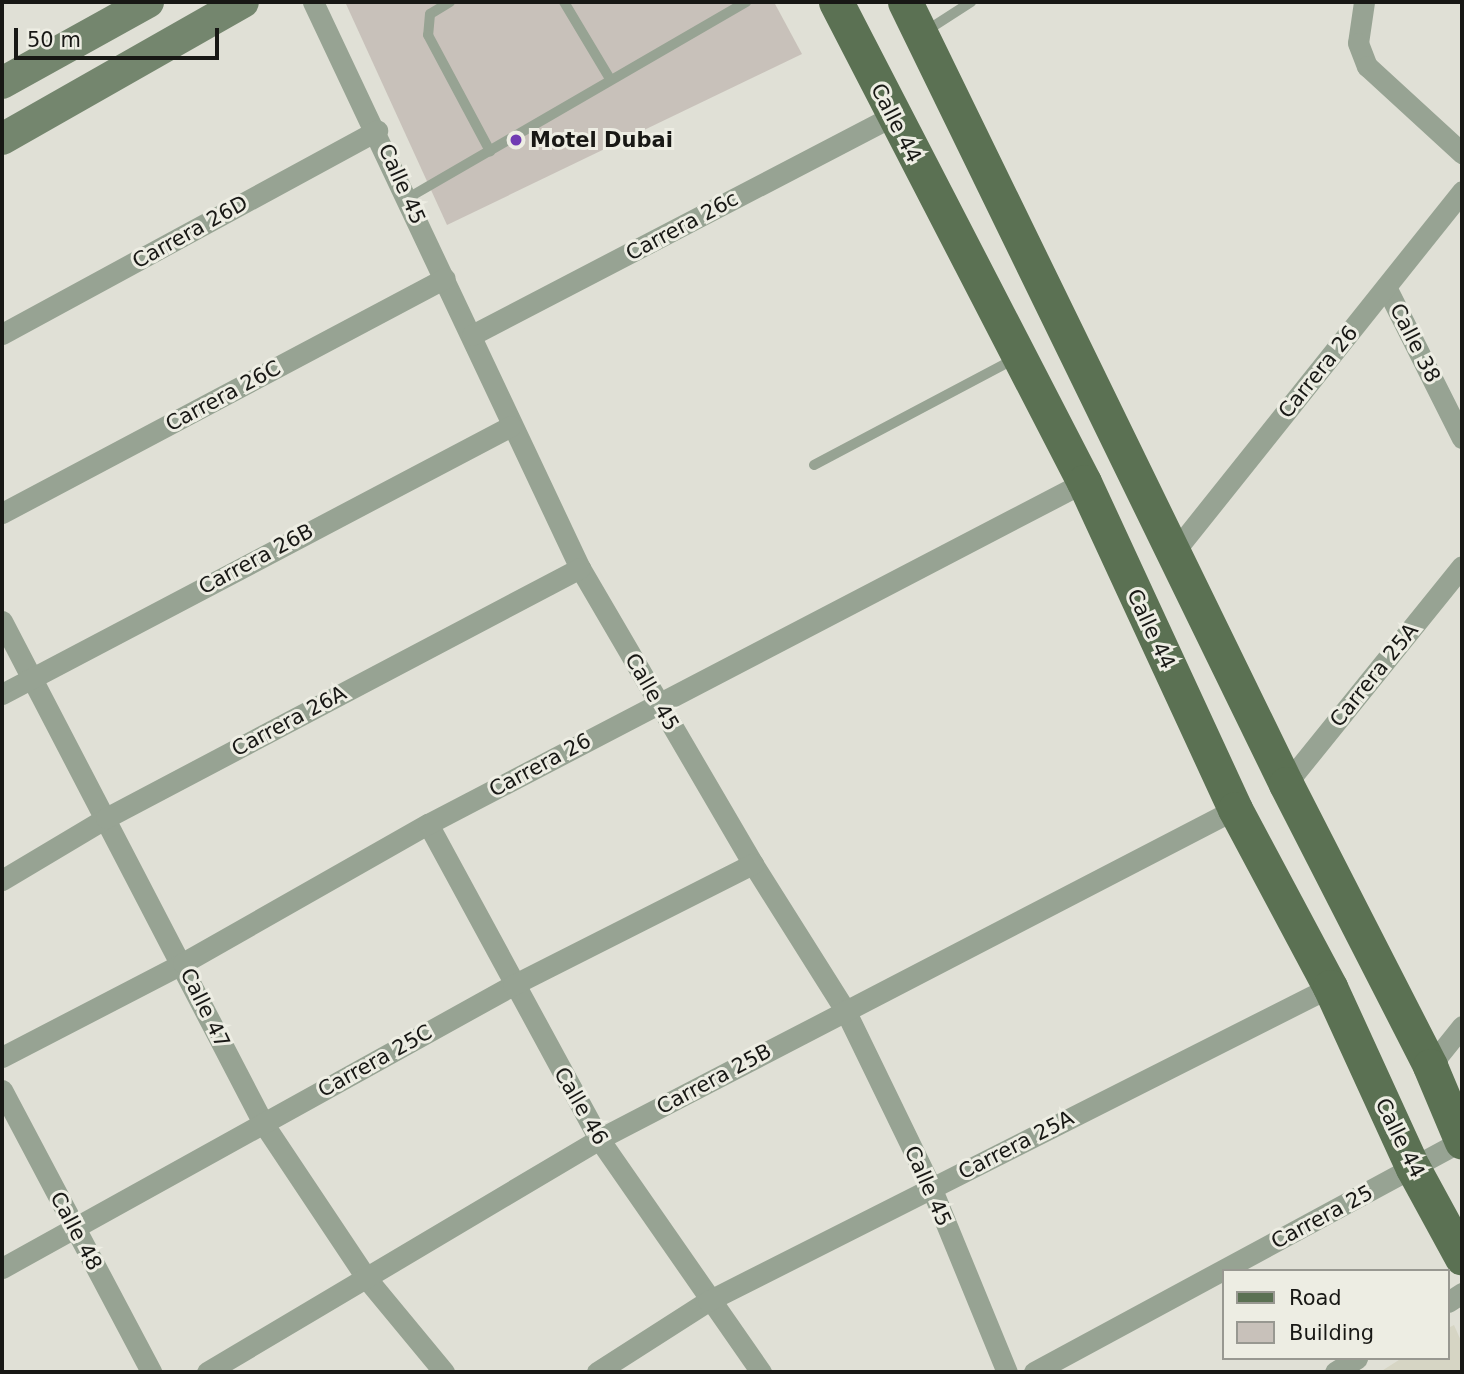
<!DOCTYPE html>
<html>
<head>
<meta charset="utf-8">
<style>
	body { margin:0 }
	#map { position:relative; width:1464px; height:1374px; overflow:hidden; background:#e0e0d6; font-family:"DejaVu Sans",sans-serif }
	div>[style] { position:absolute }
	.built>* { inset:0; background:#d6d5c4 }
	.building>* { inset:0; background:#c8c1ba }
	.lane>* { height:10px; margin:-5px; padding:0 5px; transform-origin:5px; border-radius:5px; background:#97a393 }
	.street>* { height:21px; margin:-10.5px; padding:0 10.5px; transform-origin:10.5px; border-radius:10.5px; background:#97a393 }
	.secondary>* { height:32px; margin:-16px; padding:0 16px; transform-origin:16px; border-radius:16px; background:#74866e }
	.primary>* { height:35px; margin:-17.5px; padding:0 17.5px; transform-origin:17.5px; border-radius:17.5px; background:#5b7153 }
	.dots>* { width:19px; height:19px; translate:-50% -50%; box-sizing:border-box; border:4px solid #edede3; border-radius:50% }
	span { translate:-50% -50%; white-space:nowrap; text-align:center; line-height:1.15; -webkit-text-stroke:6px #edede3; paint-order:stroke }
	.street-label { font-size:21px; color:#181815 }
	.poi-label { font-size:21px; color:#181815; font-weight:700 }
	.left { translate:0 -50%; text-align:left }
	.frame { position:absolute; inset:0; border:4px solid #181815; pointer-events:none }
	.legend { position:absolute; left:1222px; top:1269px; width:228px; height:91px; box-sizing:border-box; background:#edede3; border:2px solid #989891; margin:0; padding:9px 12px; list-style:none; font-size:21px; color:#181815 }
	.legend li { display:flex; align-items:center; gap:14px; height:35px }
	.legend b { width:35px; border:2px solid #989891 }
	.scale { position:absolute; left:14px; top:28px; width:205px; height:32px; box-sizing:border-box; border:4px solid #181815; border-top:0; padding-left:9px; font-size:21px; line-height:24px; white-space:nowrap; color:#181815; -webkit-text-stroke:5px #edede3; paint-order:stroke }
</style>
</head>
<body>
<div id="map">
	<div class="built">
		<i style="clip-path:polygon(1454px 1325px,1462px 1343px,1462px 1372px,1380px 1372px,1402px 1358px,1448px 1358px,1448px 1328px)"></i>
	</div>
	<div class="building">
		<i style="clip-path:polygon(350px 2px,774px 2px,802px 54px,447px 225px,346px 4px)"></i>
	</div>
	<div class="lane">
		<i style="left:450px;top:2px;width:23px;rotate:149deg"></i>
		<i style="left:430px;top:14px;width:21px;rotate:95deg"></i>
		<i style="left:428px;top:35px;width:132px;rotate:61.9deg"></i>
		<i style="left:564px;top:2px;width:90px;rotate:59.1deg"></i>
		<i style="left:926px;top:31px;width:54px;rotate:-32.8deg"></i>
		<i style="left:408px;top:198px;width:391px;rotate:-30.1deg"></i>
		<i style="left:814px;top:465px;width:229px;rotate:-27.9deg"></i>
	</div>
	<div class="street">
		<i style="left:313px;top:2px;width:626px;rotate:64.75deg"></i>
		<i style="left:580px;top:568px;width:343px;rotate:59.7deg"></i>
		<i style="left:753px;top:864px;width:173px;rotate:57.8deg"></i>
		<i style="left:845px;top:1010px;width:197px;rotate:64.1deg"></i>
		<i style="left:931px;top:1187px;width:200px;rotate:67.7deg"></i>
		<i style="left:1364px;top:2px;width:41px;rotate:98.3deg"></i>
		<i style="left:1358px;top:43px;width:25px;rotate:69deg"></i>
		<i style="left:1367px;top:66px;width:129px;rotate:42.5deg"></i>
		<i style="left:1386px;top:287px;width:169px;rotate:63.3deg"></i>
		<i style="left:2px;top:334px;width:427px;rotate:-28.5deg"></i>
		<i style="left:472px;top:335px;width:474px;rotate:-27.5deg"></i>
		<i style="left:2px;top:513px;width:501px;rotate:-27.94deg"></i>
		<i style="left:1174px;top:552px;width:462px;rotate:-51.4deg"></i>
		<i style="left:2px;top:621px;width:566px;rotate:62.53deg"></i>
		<i style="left:263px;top:1123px;width:187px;rotate:56.3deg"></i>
		<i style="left:367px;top:1279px;width:121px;rotate:50.4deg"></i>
		<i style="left:2px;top:694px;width:575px;rotate:-27.77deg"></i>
		<i style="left:1286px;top:784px;width:280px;rotate:-51.1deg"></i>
		<i style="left:428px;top:824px;width:358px;rotate:61.5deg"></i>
		<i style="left:599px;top:1139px;width:284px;rotate:55.2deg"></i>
		<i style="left:2px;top:880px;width:121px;rotate:-30.8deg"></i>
		<i style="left:106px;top:818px;width:536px;rotate:-27.81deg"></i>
		<i style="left:2px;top:1057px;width:204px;rotate:-27.4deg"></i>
		<i style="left:183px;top:963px;width:282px;rotate:-29.6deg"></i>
		<i style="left:428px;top:824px;width:740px;rotate:-27.53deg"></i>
		<i style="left:1430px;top:1066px;width:51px;rotate:-51.3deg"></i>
		<i style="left:2px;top:1090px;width:319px;rotate:62.1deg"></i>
		<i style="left:2px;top:1268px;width:584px;rotate:-28.98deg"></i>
		<i style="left:513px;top:985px;width:269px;rotate:-26.8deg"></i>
		<i style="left:1448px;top:1302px;width:17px;rotate:-33deg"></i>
		<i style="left:207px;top:1372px;width:456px;rotate:-30.7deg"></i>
		<i style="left:599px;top:1139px;width:717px;rotate:-27.42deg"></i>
		<i style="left:597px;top:1372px;width:132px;rotate:-32.6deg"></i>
		<i style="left:708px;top:1301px;width:697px;rotate:-26.79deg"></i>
		<i style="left:1034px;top:1372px;width:486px;rotate:-28.4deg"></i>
		<i style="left:1335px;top:1372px;width:26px;rotate:-32deg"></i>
	</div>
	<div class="secondary">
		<i style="left:2px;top:83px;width:167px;rotate:-29deg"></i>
		<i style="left:2px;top:139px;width:277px;rotate:-29.6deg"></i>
	</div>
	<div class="primary">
		<i style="left:836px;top:2px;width:540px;rotate:62.68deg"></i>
		<i style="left:1084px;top:482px;width:360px;rotate:65.2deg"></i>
		<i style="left:1235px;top:809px;width:202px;rotate:61.9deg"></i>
		<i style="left:1330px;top:987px;width:199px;rotate:65.4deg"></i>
		<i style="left:1413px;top:1168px;width:102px;rotate:61.4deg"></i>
		<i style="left:905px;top:2px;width:870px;rotate:64.02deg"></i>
		<i style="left:1286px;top:784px;width:317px;rotate:62.9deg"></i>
		<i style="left:1430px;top:1066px;width:82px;rotate:67.2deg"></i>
	</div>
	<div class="dots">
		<i style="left:516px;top:140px;background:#713cb3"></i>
	</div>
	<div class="street-label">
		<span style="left:896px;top:123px;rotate:63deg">Calle 44</span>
		<span style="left:402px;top:184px;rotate:66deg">Calle 45</span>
		<span style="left:682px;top:226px;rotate:-28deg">Carrera 26c</span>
		<span style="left:190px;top:232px;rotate:-29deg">Carrera 26D</span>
		<span style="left:1415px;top:343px;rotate:63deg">Calle 38</span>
		<span style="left:1318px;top:372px;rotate:-51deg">Carrera 26</span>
		<span style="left:223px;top:396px;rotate:-28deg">Carrera 26C</span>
		<span style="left:256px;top:559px;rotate:-28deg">Carrera 26B</span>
		<span style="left:1151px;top:629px;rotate:65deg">Calle 44</span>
		<span style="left:1374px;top:675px;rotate:-51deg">Carrera 25A</span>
		<span style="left:652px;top:692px;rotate:60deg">Calle 45</span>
		<span style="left:289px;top:721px;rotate:-28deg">Carrera 26A</span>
		<span style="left:540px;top:765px;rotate:-28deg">Carrera 26</span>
		<span style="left:205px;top:1008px;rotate:64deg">Calle 47</span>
		<span style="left:375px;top:1061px;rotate:-29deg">Carrera 25C</span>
		<span style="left:714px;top:1079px;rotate:-28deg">Carrera 25B</span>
		<span style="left:581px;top:1106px;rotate:60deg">Calle 46</span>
		<span style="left:1400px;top:1138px;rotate:64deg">Calle 44</span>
		<span style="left:1016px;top:1145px;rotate:-27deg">Carrera 25A</span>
		<span style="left:928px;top:1186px;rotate:66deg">Calle 45</span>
		<span style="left:1322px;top:1217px;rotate:-28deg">Carrera 25</span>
		<span style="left:76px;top:1231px;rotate:62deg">Calle 48</span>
	</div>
	<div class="poi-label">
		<span class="left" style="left:530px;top:140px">Motel Dubai</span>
	</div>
	<div class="frame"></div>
	<ul class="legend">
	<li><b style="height:9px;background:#5b7153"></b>Road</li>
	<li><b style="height:19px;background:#c8c1ba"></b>Building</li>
	</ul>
	<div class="scale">50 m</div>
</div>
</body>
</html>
